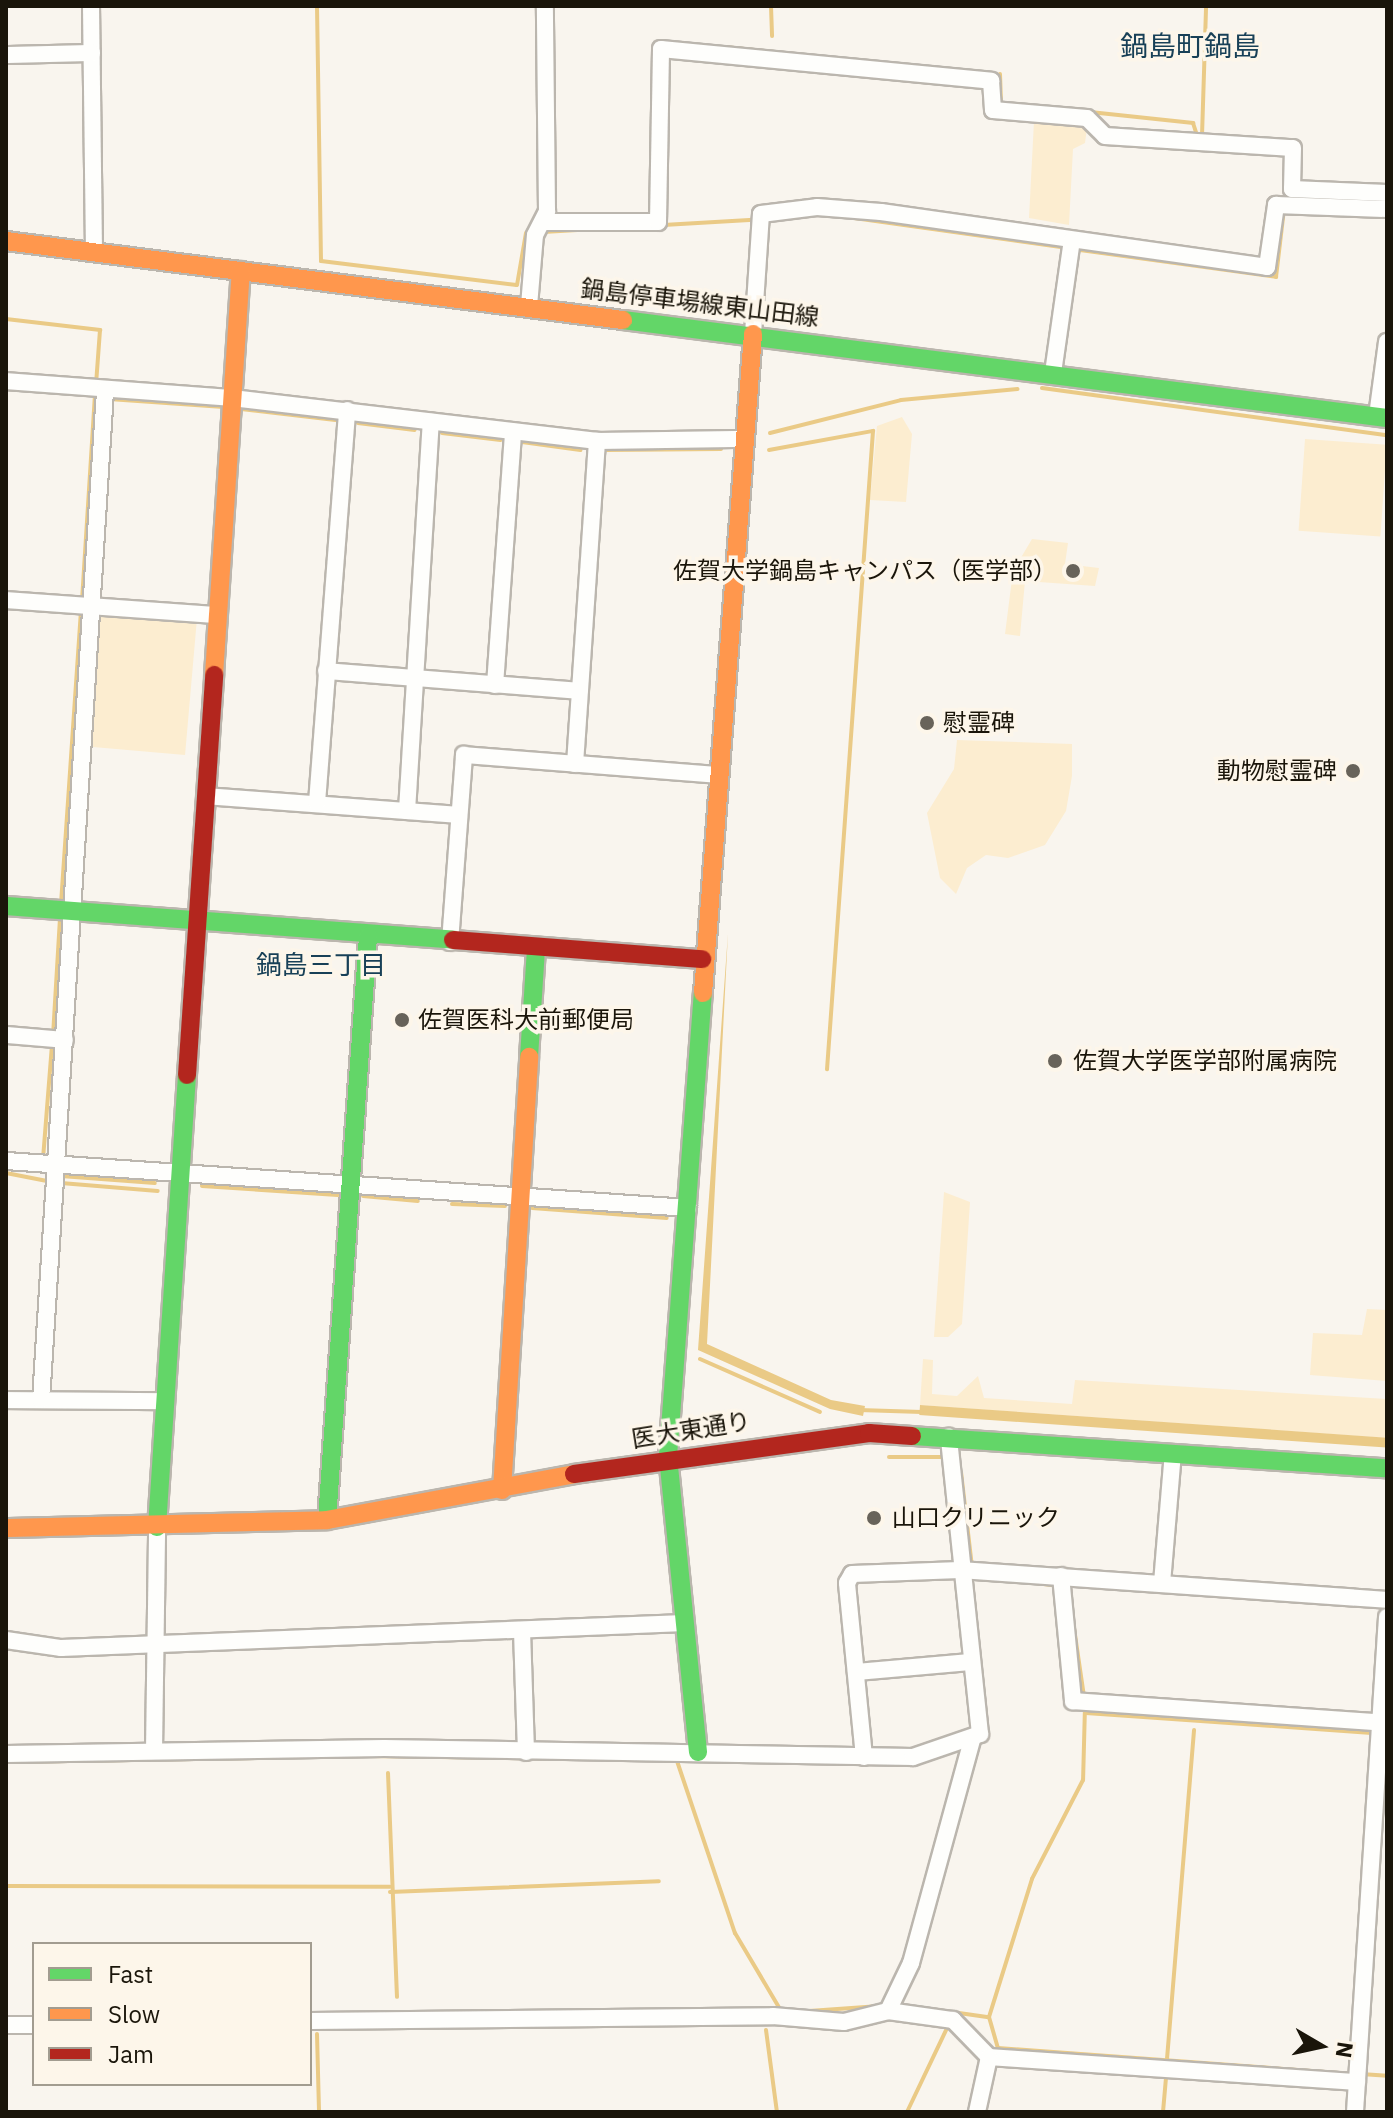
<!DOCTYPE html>
<html>
<head>
<meta charset="utf-8">
<style>
	body { margin:0 }
	#map { position:relative; width:1393px; height:2118px; overflow:hidden; background:#f9f5ee; font-family:"IBM Plex Sans","Noto Sans JP",sans-serif }
	div>[style] { position:absolute }
	.green>* { inset:0; background:#fcedd0; transform-origin:0 0 }
	.water>* { inset:0; background:#eaca86; transform-origin:0 0 }
	.stream>* { height:4px; margin:-2px; padding:0 2px; transform-origin:2px; border-radius:2px; background:#eaca86 }
	.roads { filter:drop-shadow(2px 0 #bbb6ae) drop-shadow(-2px 0 #bbb6ae) drop-shadow(0 2px #bbb6ae) drop-shadow(0 -2px #bbb6ae) }
	.street>* { height:16px; margin:-8px; padding:0 8px; transform-origin:8px; border-radius:8px; background:#fefefc }
	.fast>* { height:18px; margin:-9px; padding:0 9px; transform-origin:9px; border-radius:9px; background:#63d668 }
	.slow>* { height:18px; margin:-9px; padding:0 9px; transform-origin:9px; border-radius:9px; background:#ff974d }
	.jam>* { height:18px; margin:-9px; padding:0 9px; transform-origin:9px; border-radius:9px; background:#b3261e }
	.dots>* { width:22px; height:22px; translate:-50% -50%; box-sizing:border-box; border:4px solid #fdf6ea; border-radius:50% }
	span { translate:-50% -50%; white-space:nowrap; text-align:center; line-height:1.15; -webkit-text-stroke:7px #fdf6ea; paint-order:stroke }
	.street-label { font-size:24px; color:#1a150a }
	.poi-label { font-size:24px; color:#1a150a }
	.right { translate:-100% -50%; text-align:right }
	.left { translate:0 -50%; text-align:left }
	.neighbourhood-label { font-size:26px; color:#184057 }
	.quarter-label { font-size:28px; color:#184057 }
	.frame { position:absolute; inset:0; border:8px solid #1a150a; pointer-events:none }
	.legend { position:absolute; left:32px; top:1942px; width:280px; height:144px; box-sizing:border-box; background:#fdf6ea; border:2px solid #a29c90; margin:0; padding:10px 14px; list-style:none; font-size:24px; color:#1a150a }
	.legend li { display:flex; align-items:center; gap:16px; height:40px }
	.legend b { width:40px; border:2px solid #a29c90 }
	.north { position:absolute; left:1281px; top:2006px; width:80px; height:80px; -webkit-text-stroke:6px #fdf6ea; paint-order:stroke; rotate:99deg; font-size:22px; font-weight:700; line-height:32px; text-align:center; color:#1a150a }
	.north::after { content:''; display:block; margin:auto; width:28px; height:36px; background:#1a150a; clip-path:polygon(50% 0,100% 100%,50% 72%,0 100%) }
</style>
</head>
<body>
<div id="map">
	<div class="green">
		<i style="clip-path:polygon(1034px 121px,1087px 128px,1085px 143px,1073px 149px,1069px 225px,1029px 218px)"></i>
		<i style="clip-path:polygon(902px 417px,912px 434px,906px 502px,870px 500px,877px 426px)"></i>
		<i style="left:1305px;top:439px;width:82px;height:92px;rotate:4deg"></i>
		<i style="clip-path:polygon(1032px 539px,1068px 543px,1065px 564px,1099px 568px,1095px 586px,1025px 581px,1020px 636px,1005px 634px,1013px 571px)"></i>
		<i style="left:99px;top:614px;width:98px;height:133px;rotate:5deg"></i>
		<i style="clip-path:polygon(957px 740px,1072px 744px,1072px 776px,1066px 811px,1045px 845px,1008px 858px,986px 855px,967px 868px,956px 894px,940px 878px,927px 813px,954px 769px)"></i>
		<i style="clip-path:polygon(944px 1192px,970px 1202px,962px 1324px,948px 1337px,934px 1337px)"></i>
		<i style="clip-path:polygon(1367px 1309px,1387px 1310px,1387px 1381px,1310px 1375px,1313px 1333px,1362px 1335px)"></i>
		<i style="clip-path:polygon(923px 1359px,933px 1360px,932px 1394px,957px 1396px,978px 1376px,984px 1398px,1072px 1404px,1075px 1380px,1387px 1399px,1387px 1438px,920px 1405px)"></i>
	</div>
	<div class="water">
		<i style="clip-path:polygon(728px 933px,707px 1344px,831px 1400px,865px 1406px,863px 1416px,830px 1409px,698px 1350px)"></i>
		<i style="left:920px;top:1405px;width:468px;height:10px;rotate:4deg"></i>
	</div>
	<div class="stream">
		<i style="left:317px;top:6px;width:255px;rotate:89.1deg"></i>
		<i style="left:321px;top:261px;width:197px;rotate:7deg"></i>
		<i style="left:517px;top:285px;width:53px;rotate:-80.2deg"></i>
		<i style="left:771px;top:6px;width:30px;rotate:88deg"></i>
		<i style="left:725px;top:47px;width:203px;rotate:5.7deg"></i>
		<i style="left:1000px;top:74px;width:31px;rotate:88deg"></i>
		<i style="left:1090px;top:112px;width:104px;rotate:6.1deg"></i>
		<i style="left:1193px;top:123px;width:13px;rotate:72deg"></i>
		<i style="left:1202px;top:136px;width:130px;rotate:-88.2deg"></i>
		<i style="left:854px;top:218px;width:209px;rotate:8deg"></i>
		<i style="left:543px;top:232px;width:211px;rotate:-3.3deg"></i>
		<i style="left:1080px;top:250px;width:198px;rotate:7.8deg"></i>
		<i style="left:1276px;top:277px;width:68px;rotate:-83.3deg"></i>
		<i style="left:6px;top:319px;width:95px;rotate:6.7deg"></i>
		<i style="left:100px;top:330px;width:55px;rotate:94.2deg"></i>
		<i style="left:1042px;top:388px;width:348px;rotate:7.8deg"></i>
		<i style="left:109px;top:399px;width:115px;rotate:4deg"></i>
		<i style="left:241px;top:409px;width:95px;rotate:6.7deg"></i>
		<i style="left:358px;top:423px;width:57px;rotate:7deg"></i>
		<i style="left:442px;top:433px;width:59px;rotate:6.8deg"></i>
		<i style="left:770px;top:433px;width:135px;rotate:-14.1deg"></i>
		<i style="left:901px;top:400px;width:117px;rotate:-5.4deg"></i>
		<i style="left:522px;top:442px;width:59px;rotate:7.9deg"></i>
		<i style="left:607px;top:450px;width:114px;rotate:-0.5deg"></i>
		<i style="left:769px;top:450px;width:106px;rotate:-10.4deg"></i>
		<i style="left:873px;top:431px;width:640px;rotate:94.12deg"></i>
		<i style="left:82px;top:601px;width:207px;rotate:-86.4deg"></i>
		<i style="left:61px;top:904px;width:295px;rotate:-86.1deg"></i>
		<i style="left:53px;top:1036px;width:119px;rotate:-86.6deg"></i>
		<i style="left:43px;top:1159px;width:114px;rotate:-85.5deg"></i>
		<i style="left:6px;top:1173px;width:47px;rotate:11.1deg"></i>
		<i style="left:61px;top:1176px;width:94px;rotate:4.3deg"></i>
		<i style="left:61px;top:1183px;width:97px;rotate:4.7deg"></i>
		<i style="left:202px;top:1186px;width:136px;rotate:3.8deg"></i>
		<i style="left:363px;top:1196px;width:55px;rotate:5.2deg"></i>
		<i style="left:452px;top:1204px;width:53px;rotate:2.2deg"></i>
		<i style="left:532px;top:1208px;width:135px;rotate:4.2deg"></i>
		<i style="left:700px;top:1359px;width:131px;rotate:23.8deg"></i>
		<i style="left:859px;top:1410px;width:63px;rotate:1.8deg"></i>
		<i style="left:889px;top:1457px;width:60px"></i>
		<i style="left:961px;top:1472px;width:96px;rotate:83.4deg"></i>
		<i style="left:973px;top:1575px;width:87px;rotate:7.3deg"></i>
		<i style="left:1068px;top:1587px;width:111px;rotate:81.7deg"></i>
		<i style="left:1085px;top:1706px;width:74px;rotate:91.5deg"></i>
		<i style="left:1083px;top:1780px;width:111px;rotate:117.3deg"></i>
		<i style="left:1032px;top:1879px;width:145px;rotate:107.3deg"></i>
		<i style="left:989px;top:2017px;width:32px;rotate:74deg"></i>
		<i style="left:998px;top:2048px;width:356px;rotate:4.2deg"></i>
		<i style="left:1086px;top:1713px;width:290px;rotate:4deg"></i>
		<i style="left:369px;top:1756px;width:206px;rotate:0.8deg"></i>
		<i style="left:676px;top:1758px;width:185px;rotate:71.4deg"></i>
		<i style="left:735px;top:1933px;width:88px;rotate:59.4deg"></i>
		<i style="left:6px;top:1762px;width:258px;rotate:-0.9deg"></i>
		<i style="left:388px;top:1773px;width:224px;rotate:87.7deg"></i>
		<i style="left:6px;top:1886px;width:384px;rotate:0.1deg"></i>
		<i style="left:390px;top:1892px;width:269px;rotate:-2.3deg"></i>
		<i style="left:809px;top:2011px;width:71px;rotate:-4deg"></i>
		<i style="left:952px;top:2012px;width:37px;rotate:8deg"></i>
		<i style="left:766px;top:2030px;width:83px;rotate:82.4deg"></i>
		<i style="left:317px;top:2034px;width:78px;rotate:88.5deg"></i>
		<i style="left:1167px;top:2059px;width:330px;rotate:-85.3deg"></i>
		<i style="left:1361px;top:2074px;width:26px;rotate:4deg"></i>
		<i style="left:907px;top:2112px;width:95px;rotate:-64.5deg"></i>
		<i style="left:1163px;top:2112px;width:34px;rotate:-85deg"></i>
	</div>
	<div class="roads">
		<div class="street">
			<i style="left:91px;top:6px;width:246px;rotate:89.3deg"></i>
			<i style="left:6px;top:55px;width:86px;rotate:-1.3deg"></i>
			<i style="left:545px;top:222px;width:113px"></i>
			<i style="left:658px;top:222px;width:173px;rotate:-89deg"></i>
			<i style="left:661px;top:49px;width:332px;rotate:5.5deg"></i>
			<i style="left:991px;top:81px;width:29px;rotate:86deg"></i>
			<i style="left:993px;top:110px;width:94px;rotate:4.9deg"></i>
			<i style="left:1087px;top:118px;width:25px;rotate:45deg"></i>
			<i style="left:1105px;top:136px;width:188px;rotate:3.7deg"></i>
			<i style="left:1293px;top:148px;width:41px;rotate:91.4deg"></i>
			<i style="left:1292px;top:189px;width:95px;rotate:2.4deg"></i>
			<i style="left:529px;top:306px;width:71px;rotate:-85.2deg"></i>
			<i style="left:535px;top:235px;width:27px;rotate:-63deg"></i>
			<i style="left:547px;top:211px;width:205px;rotate:-90.6deg"></i>
			<i style="left:753px;top:334px;width:120px;rotate:-86.2deg"></i>
			<i style="left:761px;top:214px;width:56px;rotate:-7.1deg"></i>
			<i style="left:817px;top:207px;width:64px;rotate:4.5deg"></i>
			<i style="left:881px;top:212px;width:390px;rotate:8.1deg"></i>
			<i style="left:1267px;top:267px;width:63px;rotate:-81.7deg"></i>
			<i style="left:1276px;top:205px;width:111px;rotate:2.1deg"></i>
			<i style="left:1053px;top:373px;width:134px;rotate:-81.9deg"></i>
			<i style="left:6px;top:381px;width:227px;rotate:4.3deg"></i>
			<i style="left:232px;top:398px;width:368px;rotate:6.7deg"></i>
			<i style="left:597px;top:441px;width:146px;rotate:-0.8deg"></i>
			<i style="left:1377px;top:416px;width:75px;rotate:-82.3deg"></i>
			<i style="left:6px;top:600px;width:212px;rotate:4.1deg"></i>
			<i style="left:326px;top:671px;width:254px;rotate:4.5deg"></i>
			<i style="left:495px;top:685px;width:254px;rotate:-85.9deg"></i>
			<i style="left:575px;top:764px;width:324px;rotate:-86.1deg"></i>
			<i style="left:206px;top:796px;width:253px;rotate:4.3deg"></i>
			<i style="left:317px;top:803px;width:394px;rotate:-85.6deg"></i>
			<i style="left:407px;top:811px;width:390px;rotate:-86.5deg"></i>
			<i style="left:450px;top:942px;width:188px;rotate:-85.7deg"></i>
			<i style="left:464px;top:755px;width:255px;rotate:4.5deg"></i>
			<i style="left:6px;top:1035px;width:59px;rotate:4.8deg"></i>
			<i style="left:6px;top:1161px;width:684px;rotate:3.94deg"></i>
			<i style="left:6px;top:1400px;width:157px;rotate:0.4deg"></i>
			<i style="left:41px;top:1400px;width:1012px;rotate:-86.37deg"></i>
			<i style="left:1061px;top:1576px;width:126px;rotate:84.5deg"></i>
			<i style="left:1073px;top:1701px;width:315px;rotate:4deg"></i>
			<i style="left:1162px;top:1583px;width:130px;rotate:-85.2deg"></i>
			<i style="left:522px;top:1631px;width:121px;rotate:88.1deg"></i>
			<i style="left:6px;top:1640px;width:56px;rotate:8.3deg"></i>
			<i style="left:61px;top:1648px;width:624px;rotate:-2.3deg"></i>
			<i style="left:856px;top:1672px;width:115px;rotate:-5deg"></i>
			<i style="left:154px;top:1751px;width:224px;rotate:-89.2deg"></i>
			<i style="left:6px;top:1754px;width:378px;rotate:-0.9deg"></i>
			<i style="left:384px;top:1748px;width:529px;rotate:0.97deg"></i>
			<i style="left:913px;top:1757px;width:71px;rotate:-18.9deg"></i>
			<i style="left:980px;top:1734px;width:299px;rotate:-96deg"></i>
			<i style="left:864px;top:1757px;width:175px;rotate:-95.6deg"></i>
			<i style="left:847px;top:1583px;width:10px;rotate:-61deg"></i>
			<i style="left:852px;top:1574px;width:108px;rotate:-2.1deg"></i>
			<i style="left:960px;top:1570px;width:428px;rotate:4deg"></i>
			<i style="left:888px;top:2011px;width:53px;rotate:-64.4deg"></i>
			<i style="left:911px;top:1963px;width:234px;rotate:-74.7deg"></i>
			<i style="left:310px;top:2021px;width:463px;rotate:-0.6deg"></i>
			<i style="left:773px;top:2016px;width:71px;rotate:4.8deg"></i>
			<i style="left:844px;top:2022px;width:45px;rotate:-14deg"></i>
			<i style="left:888px;top:2011px;width:66px;rotate:7.9deg"></i>
			<i style="left:953px;top:2020px;width:52px;rotate:45.8deg"></i>
			<i style="left:989px;top:2057px;width:369px;rotate:3.9deg"></i>
			<i style="left:6px;top:2025px;width:28px"></i>
			<i style="left:977px;top:2112px;width:56px;rotate:-77.7deg"></i>
			<i style="left:1355px;top:2112px;width:496px;rotate:-86.3deg"></i>
		</div>
		<div class="fast">
			<i style="left:623px;top:320px;width:770px;rotate:7.31deg"></i>
			<i style="left:6px;top:906px;width:448px;rotate:4.3deg"></i>
			<i style="left:529px;top:1057px;width:108px;rotate:-86.3deg"></i>
			<i style="left:912px;top:1436px;width:476px;rotate:3.9deg"></i>
			<i style="left:327px;top:1520px;width:585px;rotate:-85.98deg"></i>
			<i style="left:157px;top:1527px;width:453px;rotate:-86.2deg"></i>
			<i style="left:698px;top:1752px;width:298px;rotate:-95.8deg"></i>
			<i style="left:668px;top:1456px;width:464px;rotate:-85.7deg"></i>
		</div>
		<div class="slow">
			<i style="left:6px;top:241px;width:622px;rotate:7.3deg"></i>
			<i style="left:214px;top:675px;width:405px;rotate:-86.2deg"></i>
			<i style="left:703px;top:993px;width:661px;rotate:-85.66deg"></i>
			<i style="left:502px;top:1490px;width:434px;rotate:-86.4deg"></i>
			<i style="left:6px;top:1528px;width:321px;rotate:-1.4deg"></i>
			<i style="left:327px;top:1520px;width:251px;rotate:-10.5deg"></i>
		</div>
		<div class="jam">
			<i style="left:453px;top:940px;width:250px;rotate:4.4deg"></i>
			<i style="left:187px;top:1075px;width:401px;rotate:-86.1deg"></i>
			<i style="left:574px;top:1474px;width:298px;rotate:-7.9deg"></i>
			<i style="left:869px;top:1433px;width:43px;rotate:4deg"></i>
		</div>
	</div>
	<div class="dots">
		<i style="left:1073px;top:571px;background:#68635a"></i>
		<i style="left:927px;top:723px;background:#68635a"></i>
		<i style="left:1353px;top:771px;background:#68635a"></i>
		<i style="left:402px;top:1020px;background:#68635a"></i>
		<i style="left:1055px;top:1061px;background:#68635a"></i>
		<i style="left:874px;top:1518px;background:#68635a"></i>
	</div>
	<div class="street-label">
		<span style="left:700px;top:303px;rotate:7deg">鍋島停車場線東山田線</span>
		<span style="left:691px;top:1430px;rotate:-9deg">医大東通り</span>
	</div>
	<div class="poi-label">
		<span class="right" style="left:1057px;top:571px">佐賀大学鍋島キャンパス（医学部）</span>
		<span class="left" style="left:943px;top:723px">慰霊碑</span>
		<span class="right" style="left:1337px;top:771px">動物慰霊碑</span>
		<span class="left" style="left:418px;top:1020px">佐賀医科大前郵便局</span>
		<span class="left" style="left:1073px;top:1061px">佐賀大学医学部附属病院</span>
		<span class="left" style="left:892px;top:1518px">山口クリニック</span>
	</div>
	<div class="neighbourhood-label">
		<span style="left:321px;top:965px">鍋島三丁目</span>
	</div>
	<div class="quarter-label">
		<span style="left:1190px;top:46px">鍋島町鍋島</span>
	</div>
	<div class="frame"></div>
	<ul class="legend">
	<li><b style="height:10px;background:#63d668"></b>Fast</li>
	<li><b style="height:10px;background:#ff974d"></b>Slow</li>
	<li><b style="height:10px;background:#b3261e"></b>Jam</li>
	</ul>
	<div class="north">N</div>
</div>
</body>
</html>
